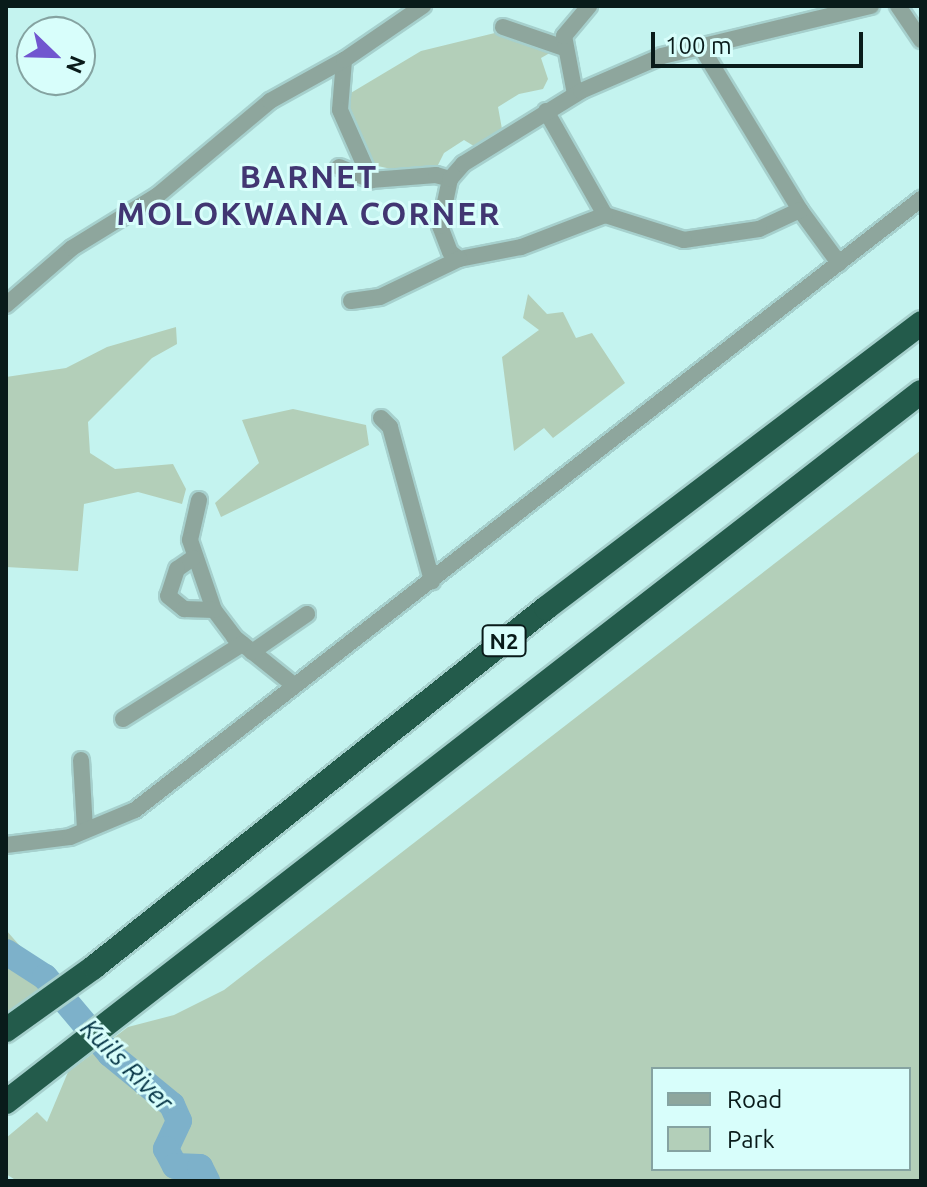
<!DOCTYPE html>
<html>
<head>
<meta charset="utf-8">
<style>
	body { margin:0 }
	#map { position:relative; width:927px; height:1187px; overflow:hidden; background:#c4f3ef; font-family:Ubuntu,sans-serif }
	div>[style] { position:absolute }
	.green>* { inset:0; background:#b3cfb9 }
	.river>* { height:26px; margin:-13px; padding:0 13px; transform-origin:13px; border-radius:13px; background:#7db1ca }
	.roads { filter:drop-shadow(2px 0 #a6d0cd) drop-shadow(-2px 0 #a6d0cd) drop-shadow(0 2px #a6d0cd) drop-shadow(0 -2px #a6d0cd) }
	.minor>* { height:16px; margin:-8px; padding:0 8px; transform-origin:8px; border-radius:8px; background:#8ea69d }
	.highway>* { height:24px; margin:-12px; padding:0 12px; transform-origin:12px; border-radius:12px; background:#235b4b }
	span { translate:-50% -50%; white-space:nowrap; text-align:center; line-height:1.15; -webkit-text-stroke:6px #d8fefb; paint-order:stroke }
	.shield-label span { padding:2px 6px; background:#d8fefb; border:2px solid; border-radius:6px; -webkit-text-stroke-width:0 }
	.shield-label { font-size:22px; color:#091b1a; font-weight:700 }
	.water-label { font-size:26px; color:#023143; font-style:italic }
	.district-label { font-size:32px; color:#413672; font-weight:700; letter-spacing:2px }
	.frame { position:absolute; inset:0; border:8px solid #091b1a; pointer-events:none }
	.legend { position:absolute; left:651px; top:1067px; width:260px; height:104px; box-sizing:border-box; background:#d8fefb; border:2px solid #85a3a1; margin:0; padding:10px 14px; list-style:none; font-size:24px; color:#091b1a }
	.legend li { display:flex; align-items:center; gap:16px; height:40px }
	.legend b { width:40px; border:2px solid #85a3a1 }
	.north { position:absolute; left:16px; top:16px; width:80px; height:80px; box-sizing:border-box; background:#d8fefb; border:2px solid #85a3a1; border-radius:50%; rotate:113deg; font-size:22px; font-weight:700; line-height:32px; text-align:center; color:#091b1a }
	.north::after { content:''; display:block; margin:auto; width:28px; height:36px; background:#7156cf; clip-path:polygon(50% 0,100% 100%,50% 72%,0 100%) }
	.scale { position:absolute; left:651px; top:32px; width:212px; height:36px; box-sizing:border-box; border:4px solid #091b1a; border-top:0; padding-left:10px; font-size:24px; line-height:28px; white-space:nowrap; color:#091b1a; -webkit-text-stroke:6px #d8fefb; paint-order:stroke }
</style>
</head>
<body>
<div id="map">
	<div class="green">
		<i style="clip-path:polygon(503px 31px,555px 50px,541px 58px,548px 79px,543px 89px,519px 94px,498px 107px,502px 129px,477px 148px,464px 140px,444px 153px,436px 169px,405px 172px,373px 165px,339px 100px,421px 51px)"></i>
		<i style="clip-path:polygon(528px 294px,547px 314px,563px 312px,576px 338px,592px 333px,625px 383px,553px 438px,544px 428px,514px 451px,502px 357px,539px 330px,523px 318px)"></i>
		<i style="clip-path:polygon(176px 327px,177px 344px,152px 358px,88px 422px,90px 453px,115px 469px,173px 464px,186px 489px,182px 504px,138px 492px,84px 504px,78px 571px,6px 567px,6px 377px,66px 368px,107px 347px)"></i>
		<i style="clip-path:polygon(293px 409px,366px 425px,369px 445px,221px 517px,215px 503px,259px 463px,242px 420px)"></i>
		<i style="clip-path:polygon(evenodd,921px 450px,921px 1181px,17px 1181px,6px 1174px,6px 1138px,37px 1112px,47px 1122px,68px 1072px,128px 1027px,174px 1015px,224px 990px,921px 450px,653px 1069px,909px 1069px,909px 1169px,653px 1169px,653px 1069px)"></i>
		<i style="clip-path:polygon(6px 930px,34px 962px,42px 989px,6px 1014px)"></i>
	</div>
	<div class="river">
		<i style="left:6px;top:952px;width:46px;rotate:32.7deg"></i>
		<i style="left:45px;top:977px;width:101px;rotate:49.8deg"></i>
		<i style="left:110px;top:1054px;width:80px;rotate:39.4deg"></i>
		<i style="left:172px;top:1105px;width:17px;rotate:66deg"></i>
		<i style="left:179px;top:1121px;width:31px;rotate:115deg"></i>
		<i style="left:166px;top:1149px;width:19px;rotate:62deg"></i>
		<i style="left:175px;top:1166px;width:25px;rotate:2deg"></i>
		<i style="left:200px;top:1167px;width:16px;rotate:63deg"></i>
	</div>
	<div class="roads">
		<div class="minor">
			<i style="left:898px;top:6px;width:41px;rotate:55.9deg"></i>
			<i style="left:503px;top:27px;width:65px;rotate:19deg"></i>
			<i style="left:701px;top:47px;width:191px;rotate:58.7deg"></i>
			<i style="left:800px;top:210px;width:66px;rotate:53.7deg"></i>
			<i style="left:344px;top:60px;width:50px;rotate:94.6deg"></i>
			<i style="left:340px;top:110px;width:77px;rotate:66.1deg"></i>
			<i style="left:575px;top:94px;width:59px;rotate:-100.7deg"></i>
			<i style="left:564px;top:36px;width:39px;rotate:-50deg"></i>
			<i style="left:546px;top:111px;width:120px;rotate:60.4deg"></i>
			<i style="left:339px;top:167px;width:35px;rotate:22deg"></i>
			<i style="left:371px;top:180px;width:65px;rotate:-4.4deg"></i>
			<i style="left:436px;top:175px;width:15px;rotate:16deg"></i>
			<i style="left:800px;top:210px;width:45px;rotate:155.1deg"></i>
			<i style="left:759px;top:229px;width:76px;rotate:171.7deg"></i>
			<i style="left:684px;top:240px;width:83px;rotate:-162.4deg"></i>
			<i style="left:605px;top:215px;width:90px;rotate:159.1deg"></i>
			<i style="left:521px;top:247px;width:63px;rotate:169deg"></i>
			<i style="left:459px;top:259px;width:11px;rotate:-142deg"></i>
			<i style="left:450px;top:252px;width:28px;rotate:-111deg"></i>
			<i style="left:440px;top:226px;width:48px;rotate:-78deg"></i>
			<i style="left:450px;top:179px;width:20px;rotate:-49deg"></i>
			<i style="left:463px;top:164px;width:139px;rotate:-31.7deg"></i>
			<i style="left:581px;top:91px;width:88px;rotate:-23.4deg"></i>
			<i style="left:662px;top:56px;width:215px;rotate:-13.5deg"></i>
			<i style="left:351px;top:301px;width:29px;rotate:-8deg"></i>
			<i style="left:380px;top:297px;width:88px;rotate:-25.7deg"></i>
			<i style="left:6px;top:305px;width:87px;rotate:-40.8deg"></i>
			<i style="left:72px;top:248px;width:101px;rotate:-31.6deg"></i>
			<i style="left:158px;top:195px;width:146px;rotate:-40deg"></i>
			<i style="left:270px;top:101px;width:85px;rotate:-29deg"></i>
			<i style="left:344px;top:60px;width:96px;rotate:-34.4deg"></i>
			<i style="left:381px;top:418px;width:13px;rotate:45deg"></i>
			<i style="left:390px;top:427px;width:160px;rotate:74.7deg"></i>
			<i style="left:199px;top:500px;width:41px;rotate:102.7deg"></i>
			<i style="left:190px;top:540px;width:74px;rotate:71.1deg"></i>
			<i style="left:214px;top:610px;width:34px;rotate:53deg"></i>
			<i style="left:234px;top:637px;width:77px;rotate:38.7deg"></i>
			<i style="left:193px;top:558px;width:19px;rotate:145deg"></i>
			<i style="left:177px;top:569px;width:28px;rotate:108deg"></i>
			<i style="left:168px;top:596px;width:21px;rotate:39deg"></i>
			<i style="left:184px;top:609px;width:30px;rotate:2deg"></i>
			<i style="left:252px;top:652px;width:67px;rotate:-34.6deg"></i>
			<i style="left:123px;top:719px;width:141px;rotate:-32.2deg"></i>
			<i style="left:81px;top:760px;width:70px;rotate:86.7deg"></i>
			<i style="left:6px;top:845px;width:64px;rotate:-7.1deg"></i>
			<i style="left:70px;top:837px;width:70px;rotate:-22.6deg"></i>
			<i style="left:135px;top:810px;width:996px;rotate:-37.86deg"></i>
		</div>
		<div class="highway">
			<i style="left:6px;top:1030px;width:108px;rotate:-35.6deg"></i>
			<i style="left:94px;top:967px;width:577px;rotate:-38.46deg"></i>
			<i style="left:546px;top:608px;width:471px;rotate:-37.2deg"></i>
			<i style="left:6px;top:1102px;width:1158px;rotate:-37.81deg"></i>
		</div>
	</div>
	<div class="shield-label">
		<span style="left:504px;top:641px">N2</span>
	</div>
	<div class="water-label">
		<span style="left:127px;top:1065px;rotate:45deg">Kuils River</span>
	</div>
	<div class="district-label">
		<span style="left:309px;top:195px">BARNET<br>MOLOKWANA CORNER</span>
	</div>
	<div class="frame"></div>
	<ul class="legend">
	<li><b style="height:10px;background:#8ea69d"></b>Road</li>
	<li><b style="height:22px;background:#b3cfb9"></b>Park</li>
	</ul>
	<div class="north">N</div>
	<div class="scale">100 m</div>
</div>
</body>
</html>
